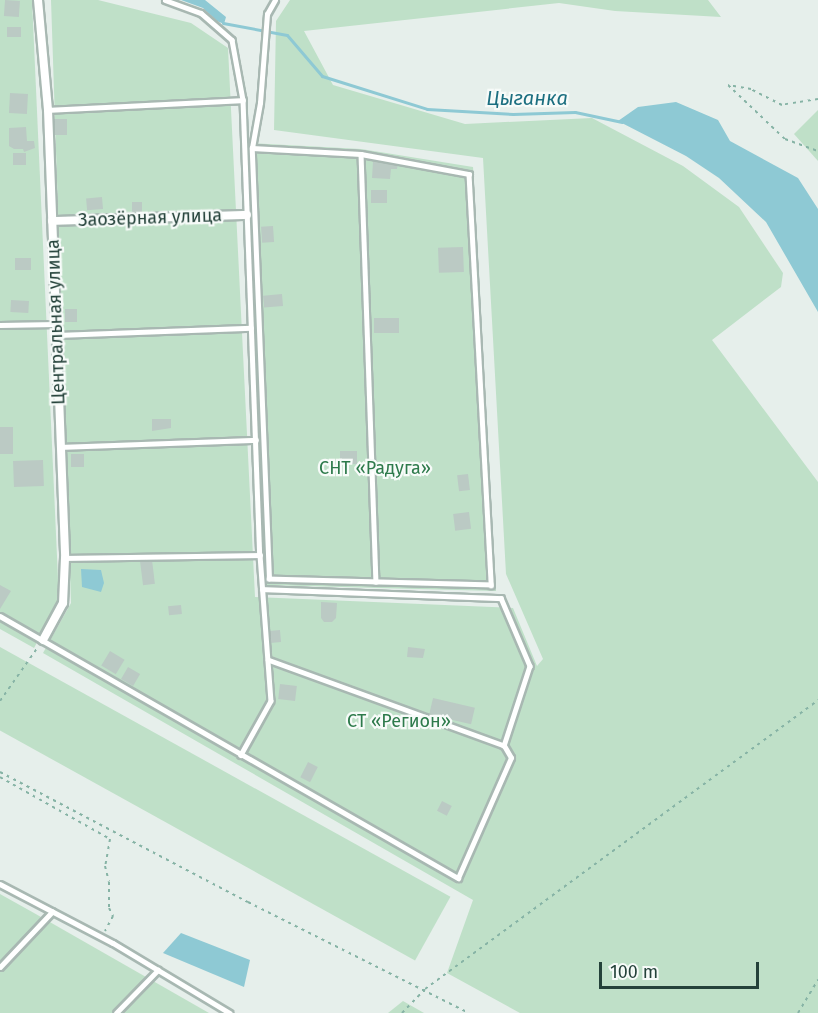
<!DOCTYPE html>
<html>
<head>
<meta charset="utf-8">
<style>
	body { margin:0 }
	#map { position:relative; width:818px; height:1013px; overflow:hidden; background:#e6efeb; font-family:"Fira Sans",sans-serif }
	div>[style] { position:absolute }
	.green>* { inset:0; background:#bfe0c8; transform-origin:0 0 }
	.water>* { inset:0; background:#8ec9d4 }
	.stream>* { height:3px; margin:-1.5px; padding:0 1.5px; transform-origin:1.5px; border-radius:1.5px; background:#8ec9d4 }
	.building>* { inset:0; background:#bbcac4; transform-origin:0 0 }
	.path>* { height:2px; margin-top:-1px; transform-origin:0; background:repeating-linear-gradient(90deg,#86b3a5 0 3px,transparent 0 7.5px) }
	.roads { filter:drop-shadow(2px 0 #a8b8b2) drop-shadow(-2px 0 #a8b8b2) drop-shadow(0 2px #a8b8b2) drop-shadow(0 -2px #a8b8b2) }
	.lane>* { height:4.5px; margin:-2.25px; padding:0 2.25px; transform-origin:2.25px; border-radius:2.25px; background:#fff }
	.street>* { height:8px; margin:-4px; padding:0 4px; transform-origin:4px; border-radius:4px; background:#fff }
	span { translate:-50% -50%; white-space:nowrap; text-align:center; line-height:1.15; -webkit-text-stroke:4.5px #f7fbf9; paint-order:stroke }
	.street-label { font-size:18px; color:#24423a }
	.park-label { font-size:18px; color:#2d7a4b }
	.water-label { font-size:20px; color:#1c6f80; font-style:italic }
	.scale { position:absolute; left:599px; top:962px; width:160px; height:27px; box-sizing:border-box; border:3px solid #24423a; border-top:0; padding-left:8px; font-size:18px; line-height:21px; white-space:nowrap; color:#24423a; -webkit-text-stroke:4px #f7fbf9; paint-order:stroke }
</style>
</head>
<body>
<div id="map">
	<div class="green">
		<i style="clip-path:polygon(0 0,32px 0,59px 601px,34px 648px,0 629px)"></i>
		<i style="clip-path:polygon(51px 0,98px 0,191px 23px,228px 48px,255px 597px,513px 608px,537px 666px,543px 659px,506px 574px,483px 158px,274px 130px,276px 21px,290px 0,708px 0,721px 17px,615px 11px,559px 3px,304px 31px,333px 85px,465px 124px,592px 118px,683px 166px,739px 207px,783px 273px,781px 287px,712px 340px,818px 482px,818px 1013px,520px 1013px,447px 973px,473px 900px,43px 653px,71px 603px)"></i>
		<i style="clip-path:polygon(818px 110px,818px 161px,794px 134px)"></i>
		<i style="clip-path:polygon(249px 143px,361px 149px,473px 167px,496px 591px,265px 585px)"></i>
		<i style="left:0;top:647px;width:515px;height:73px;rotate:29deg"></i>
		<i style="clip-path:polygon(0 894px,34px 913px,209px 1013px,0 1013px)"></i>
		<i style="clip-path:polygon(403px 1001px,424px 1013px,388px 1013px)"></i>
	</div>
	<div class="water">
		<i style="clip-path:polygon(181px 0,205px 0,226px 17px,224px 24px,217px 21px,203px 8px)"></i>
		<i style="clip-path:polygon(676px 102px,718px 120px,730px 141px,798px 178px,818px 209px,818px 312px,766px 222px,719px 178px,686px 156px,618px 121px,638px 107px)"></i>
		<i style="clip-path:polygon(81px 569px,101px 570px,104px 583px,101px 592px,82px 587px)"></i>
		<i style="clip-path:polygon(181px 933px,250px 960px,244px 987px,163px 953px)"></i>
	</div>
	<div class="stream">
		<i style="left:223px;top:23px;width:65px;rotate:10.6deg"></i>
		<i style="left:287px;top:35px;width:54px;rotate:49.5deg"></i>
		<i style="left:322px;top:76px;width:110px;rotate:17.4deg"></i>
		<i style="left:427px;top:109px;width:86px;rotate:3.3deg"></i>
		<i style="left:513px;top:114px;width:62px;rotate:-1.8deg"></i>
		<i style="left:575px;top:112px;width:48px;rotate:12deg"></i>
	</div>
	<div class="building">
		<i style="left:5px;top:0;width:15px;height:16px;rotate:4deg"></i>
		<i style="left:21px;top:27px;width:10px;height:14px;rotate:90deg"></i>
		<i style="left:10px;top:93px;width:18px;height:20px;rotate:3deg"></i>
		<i style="left:52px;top:119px;width:15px;height:16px"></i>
		<i style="clip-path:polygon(26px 127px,27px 141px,34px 141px,35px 148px,24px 152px,23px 149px,14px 149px,9px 146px,9px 128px)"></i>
		<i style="left:26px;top:153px;width:12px;height:13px;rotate:90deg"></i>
		<i style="clip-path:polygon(373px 162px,398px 163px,397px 169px,391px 169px,390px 179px,372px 178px)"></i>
		<i style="left:387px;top:190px;width:13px;height:16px;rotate:90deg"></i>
		<i style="left:102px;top:197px;width:12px;height:16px;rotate:85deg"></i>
		<i style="left:132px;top:202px;width:10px;height:12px"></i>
		<i style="left:273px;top:226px;width:16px;height:12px;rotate:86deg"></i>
		<i style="left:463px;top:247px;width:25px;height:25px;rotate:88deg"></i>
		<i style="left:31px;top:258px;width:12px;height:16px;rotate:90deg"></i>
		<i style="left:282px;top:294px;width:12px;height:19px;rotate:85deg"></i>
		<i style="left:11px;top:300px;width:18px;height:12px;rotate:3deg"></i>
		<i style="left:65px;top:309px;width:12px;height:13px"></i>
		<i style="left:374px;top:318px;width:25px;height:15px"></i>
		<i style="clip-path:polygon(152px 419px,171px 419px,171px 428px,152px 431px)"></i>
		<i style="left:0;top:427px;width:13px;height:27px"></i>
		<i style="left:340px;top:451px;width:17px;height:13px"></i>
		<i style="left:71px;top:454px;width:13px;height:13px"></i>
		<i style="left:43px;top:460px;width:26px;height:30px;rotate:88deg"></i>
		<i style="left:468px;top:474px;width:16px;height:11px;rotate:83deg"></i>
		<i style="left:469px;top:512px;width:17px;height:16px;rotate:83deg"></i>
		<i style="left:152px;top:560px;width:24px;height:12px;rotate:83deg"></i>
		<i style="clip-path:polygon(0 585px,11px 591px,0 609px)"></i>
		<i style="clip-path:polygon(321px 602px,337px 603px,336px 618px,332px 622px,324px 622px,321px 618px)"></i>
		<i style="left:181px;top:605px;width:9px;height:13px;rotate:84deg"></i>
		<i style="left:280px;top:630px;width:12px;height:11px;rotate:85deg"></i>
		<i style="clip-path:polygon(408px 647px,425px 649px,423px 658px,407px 657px)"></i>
		<i style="left:110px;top:651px;width:17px;height:17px;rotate:31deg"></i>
		<i style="left:128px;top:667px;width:14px;height:14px;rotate:30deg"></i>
		<i style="left:280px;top:684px;width:17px;height:15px;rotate:7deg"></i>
		<i style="left:433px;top:698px;width:43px;height:17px;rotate:13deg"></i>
		<i style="left:308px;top:762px;width:11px;height:17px;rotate:27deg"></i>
		<i style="left:442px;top:801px;width:11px;height:11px;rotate:27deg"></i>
	</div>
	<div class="path">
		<i style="left:818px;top:99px;width:36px;rotate:171deg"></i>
		<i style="left:782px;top:105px;width:35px;rotate:-153deg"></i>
		<i style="left:751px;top:89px;width:23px;rotate:-170deg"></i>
		<i style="left:728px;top:85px;width:79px;rotate:43.5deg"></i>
		<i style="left:785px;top:139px;width:35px;rotate:20deg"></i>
		<i style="left:0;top:701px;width:66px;rotate:-54.9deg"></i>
		<i style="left:0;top:772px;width:280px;rotate:27.7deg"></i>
		<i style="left:248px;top:902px;width:247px;rotate:26.7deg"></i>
		<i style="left:0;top:777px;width:126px;rotate:29.4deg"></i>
		<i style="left:110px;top:839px;width:27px;rotate:100deg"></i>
		<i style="left:105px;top:866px;width:16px;rotate:76deg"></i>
		<i style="left:109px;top:882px;width:26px;rotate:90deg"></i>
		<i style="left:109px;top:908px;width:9px;rotate:63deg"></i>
		<i style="left:113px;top:916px;width:17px;rotate:118deg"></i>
		<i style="left:402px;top:1013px;width:33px;rotate:-46deg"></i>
		<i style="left:425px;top:989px;width:488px;rotate:-36.3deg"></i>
		<i style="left:798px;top:1013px;width:39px;rotate:-59deg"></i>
	</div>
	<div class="roads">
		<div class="lane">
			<i style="left:165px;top:0;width:38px;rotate:20deg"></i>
			<i style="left:201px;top:13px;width:41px;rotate:41.1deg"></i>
			<i style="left:232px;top:40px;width:61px;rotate:79.6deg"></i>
			<i style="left:243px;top:100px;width:455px;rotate:87.9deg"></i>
			<i style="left:48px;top:110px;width:195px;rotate:-2.9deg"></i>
			<i style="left:252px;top:148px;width:109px;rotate:3.2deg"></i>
			<i style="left:361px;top:154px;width:110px;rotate:10.5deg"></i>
			<i style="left:469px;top:174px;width:412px;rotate:86.9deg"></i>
			<i style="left:491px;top:585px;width:222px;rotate:-178.5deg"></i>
			<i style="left:269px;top:579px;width:431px;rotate:-92.3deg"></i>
			<i style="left:252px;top:148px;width:46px;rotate:-79.9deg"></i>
			<i style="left:260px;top:103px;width:89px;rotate:-85.5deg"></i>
			<i style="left:267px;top:14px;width:16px;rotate:-60deg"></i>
			<i style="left:361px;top:154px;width:428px;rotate:88deg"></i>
			<i style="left:0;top:325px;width:56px;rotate:-1deg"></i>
			<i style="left:57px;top:335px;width:194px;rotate:-2.1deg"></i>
			<i style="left:61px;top:447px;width:195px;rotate:-2.1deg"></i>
			<i style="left:65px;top:558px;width:195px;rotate:-0.9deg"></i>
			<i style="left:260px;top:555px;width:146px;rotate:85.7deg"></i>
			<i style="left:271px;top:701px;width:62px;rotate:119.1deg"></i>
			<i style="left:262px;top:589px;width:239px;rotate:2.2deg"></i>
			<i style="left:501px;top:598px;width:74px;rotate:66.9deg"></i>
			<i style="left:530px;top:666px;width:84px;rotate:108deg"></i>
			<i style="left:0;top:616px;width:528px;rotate:29.77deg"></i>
			<i style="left:458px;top:878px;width:131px;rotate:-66.2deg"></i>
			<i style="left:511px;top:758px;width:14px;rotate:-120deg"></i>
			<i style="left:504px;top:746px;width:251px;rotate:-160deg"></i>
			<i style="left:0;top:884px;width:127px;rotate:27.6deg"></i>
			<i style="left:113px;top:943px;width:136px;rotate:30.9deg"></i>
			<i style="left:0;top:967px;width:76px;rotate:-46.6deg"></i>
			<i style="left:116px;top:1013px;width:60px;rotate:-45.7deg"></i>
		</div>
		<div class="street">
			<i style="left:38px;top:0;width:110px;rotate:84.8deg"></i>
			<i style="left:48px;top:110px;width:448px;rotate:87.8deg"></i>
			<i style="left:65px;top:558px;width:45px;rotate:92.5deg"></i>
			<i style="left:63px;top:603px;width:42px;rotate:118.4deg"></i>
			<i style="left:52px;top:221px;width:195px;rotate:-1.8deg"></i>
		</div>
	</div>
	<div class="street-label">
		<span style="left:150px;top:218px;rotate:-2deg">Заозёрная улица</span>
		<span style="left:56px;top:322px;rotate:-92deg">Центральная улица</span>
	</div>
	<div class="park-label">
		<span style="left:375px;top:468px">СНТ «Радуга»</span>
		<span style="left:399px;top:721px">СТ «Регион»</span>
	</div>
	<div class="water-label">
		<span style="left:527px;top:98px">Цыганка</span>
	</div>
	<div class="scale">100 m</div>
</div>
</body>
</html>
